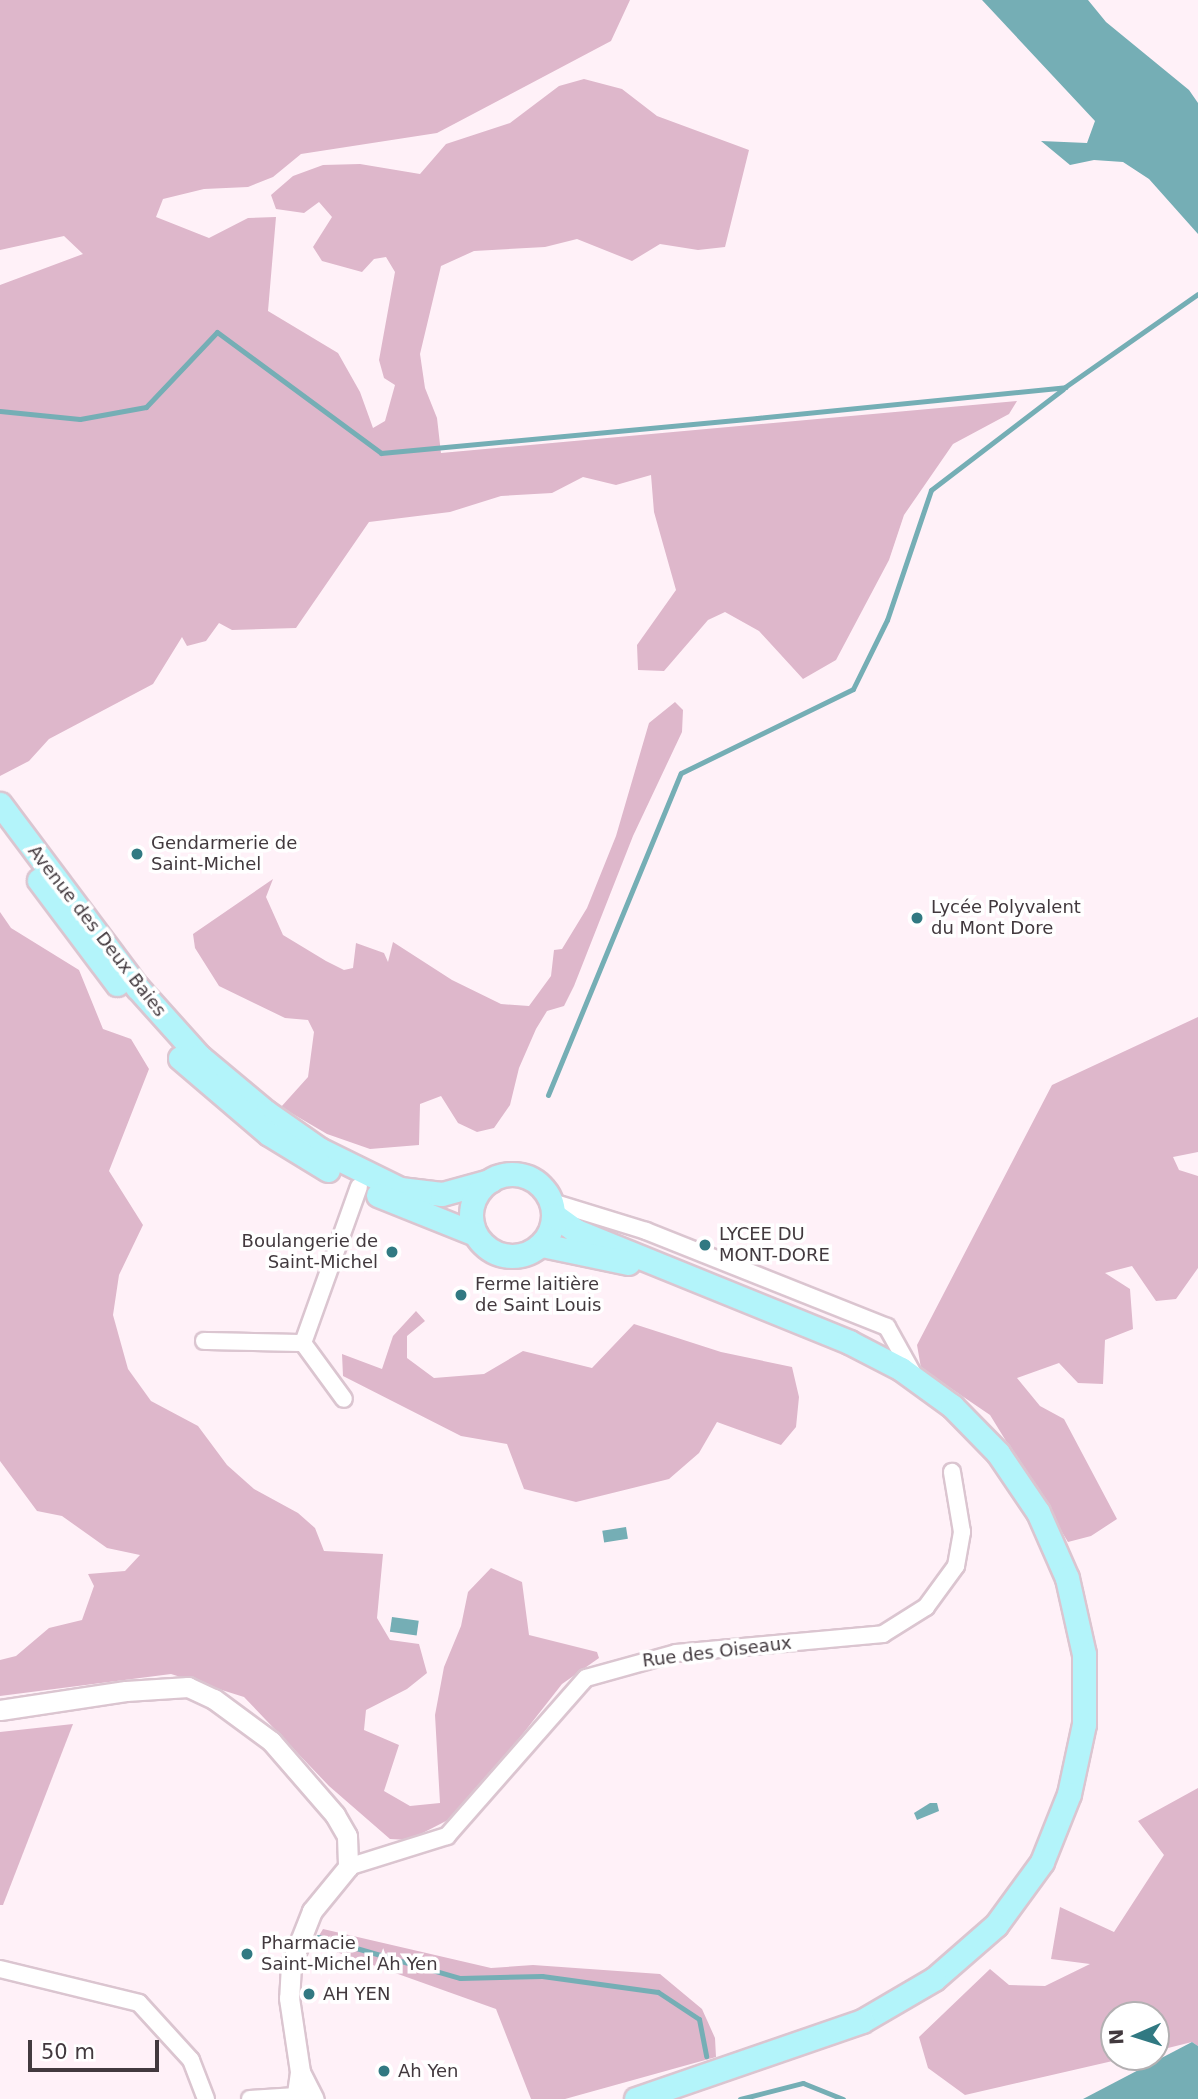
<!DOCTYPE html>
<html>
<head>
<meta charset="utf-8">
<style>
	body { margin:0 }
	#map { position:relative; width:1198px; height:2099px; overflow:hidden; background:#fff1f8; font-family:"DejaVu Sans",sans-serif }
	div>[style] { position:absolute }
	.green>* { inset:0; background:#deb7cb }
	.water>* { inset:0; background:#75aeb5; transform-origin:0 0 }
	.stream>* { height:5px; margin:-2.5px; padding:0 2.5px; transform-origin:2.5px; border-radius:2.5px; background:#75aeb5 }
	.roads { filter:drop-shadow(2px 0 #dbc5d0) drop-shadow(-2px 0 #dbc5d0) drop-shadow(0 2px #dbc5d0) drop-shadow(0 -2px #dbc5d0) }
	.minor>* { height:16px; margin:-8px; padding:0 8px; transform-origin:8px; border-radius:8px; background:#fff }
	.tertiary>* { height:19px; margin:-9.5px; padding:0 9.5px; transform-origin:9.5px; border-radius:9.5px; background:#fff }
	.secondary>* { height:23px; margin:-11.5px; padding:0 11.5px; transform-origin:11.5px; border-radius:11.5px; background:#b3f4fa }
	.secondary>.ring { margin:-11.5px; padding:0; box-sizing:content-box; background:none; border:23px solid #b3f4fa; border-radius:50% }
	.dots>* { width:19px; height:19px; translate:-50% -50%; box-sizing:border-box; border:4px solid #fff; border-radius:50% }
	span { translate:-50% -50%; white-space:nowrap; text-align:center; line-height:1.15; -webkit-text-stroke:7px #fff; paint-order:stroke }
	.poi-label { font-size:18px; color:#42393e }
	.left { translate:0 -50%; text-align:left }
	.right { translate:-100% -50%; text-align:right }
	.street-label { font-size:18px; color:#42393e }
	.north { position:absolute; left:1100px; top:2001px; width:70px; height:70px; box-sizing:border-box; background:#fff; border:2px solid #b3b0b2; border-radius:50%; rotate:267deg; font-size:19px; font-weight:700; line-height:28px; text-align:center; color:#42393e }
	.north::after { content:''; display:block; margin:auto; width:24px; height:32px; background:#317982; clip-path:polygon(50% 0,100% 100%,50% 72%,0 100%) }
	.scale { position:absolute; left:28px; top:2040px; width:131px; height:32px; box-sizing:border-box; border:4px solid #42393e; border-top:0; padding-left:9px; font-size:21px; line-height:24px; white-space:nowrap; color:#42393e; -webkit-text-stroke:5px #fff; paint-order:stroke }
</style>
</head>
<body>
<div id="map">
	<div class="green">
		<i style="clip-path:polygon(0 0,630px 0,611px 41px,437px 133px,301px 154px,273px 177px,248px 187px,204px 189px,163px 199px,156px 217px,209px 238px,248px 218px,276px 217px,268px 311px,338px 353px,360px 392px,373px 428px,385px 421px,395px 385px,384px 378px,379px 360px,395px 272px,386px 257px,374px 259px,362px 272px,322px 261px,313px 247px,332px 217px,319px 202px,304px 213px,276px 209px,271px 195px,293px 176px,323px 165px,360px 164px,420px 174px,446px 144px,510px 123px,559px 86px,584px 79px,622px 89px,657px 116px,749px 150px,725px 247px,698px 250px,660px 244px,632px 261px,577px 239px,545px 247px,474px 251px,441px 266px,420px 354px,425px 388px,437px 418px,441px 453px,1017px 401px,1009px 414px,953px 444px,904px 515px,889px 560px,836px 660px,803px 679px,759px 631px,725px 612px,708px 620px,664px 671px,638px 670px,637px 645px,676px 590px,654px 512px,651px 475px,616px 485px,583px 477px,552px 493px,501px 496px,450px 512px,369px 522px,296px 628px,232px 630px,219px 623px,206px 641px,187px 646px,182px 637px,153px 684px,49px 739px,29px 761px,0 776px,0 285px,83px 254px,64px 236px,0 250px)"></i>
		<i style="clip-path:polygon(675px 702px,683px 710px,682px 732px,633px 836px,574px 986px,564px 1006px,547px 1011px,536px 1029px,519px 1068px,510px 1105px,494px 1128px,477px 1132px,458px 1123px,441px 1096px,420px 1104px,419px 1145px,370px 1149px,327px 1134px,281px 1107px,308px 1077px,314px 1032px,308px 1020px,285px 1018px,219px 986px,195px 948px,193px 934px,273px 879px,266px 897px,283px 935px,326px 961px,344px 970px,353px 968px,356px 943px,384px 953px,388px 962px,393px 942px,452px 980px,501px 1004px,529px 1006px,551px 976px,554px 950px,562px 949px,587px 908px,616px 836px,649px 723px)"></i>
		<i style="clip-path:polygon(0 912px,11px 928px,79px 970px,103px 1029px,131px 1039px,149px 1069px,109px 1171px,143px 1225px,119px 1275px,113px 1315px,128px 1369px,151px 1401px,198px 1426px,227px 1465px,254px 1489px,298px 1513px,315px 1528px,324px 1551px,383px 1554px,377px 1618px,390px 1640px,419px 1644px,427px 1673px,407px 1689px,366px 1710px,364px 1730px,399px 1745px,384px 1791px,410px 1806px,440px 1803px,435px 1715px,444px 1667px,461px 1626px,468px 1592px,491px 1568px,522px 1582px,529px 1635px,597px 1652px,599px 1658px,562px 1684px,485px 1782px,448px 1820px,409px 1840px,390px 1839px,329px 1786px,244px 1697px,171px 1674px,0 1696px,0 1660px,16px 1656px,49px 1628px,82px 1620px,94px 1586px,88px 1574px,125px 1571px,140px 1555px,107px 1548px,62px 1516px,37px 1511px,0 1461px)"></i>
		<i style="clip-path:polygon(1198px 1017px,1198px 1152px,1173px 1157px,1179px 1170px,1198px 1176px,1198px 1268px,1176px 1299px,1156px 1301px,1132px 1266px,1105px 1273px,1130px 1289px,1133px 1329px,1105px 1340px,1103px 1384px,1078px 1383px,1059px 1363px,1017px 1378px,1040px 1406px,1064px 1419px,1117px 1519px,1091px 1536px,1068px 1542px,990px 1415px,921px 1368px,917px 1345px,1052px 1085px)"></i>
		<i style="clip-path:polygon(416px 1311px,425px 1321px,407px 1336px,407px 1358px,434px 1378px,484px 1374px,523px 1351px,592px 1368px,634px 1324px,721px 1352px,792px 1367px,799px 1397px,796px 1427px,781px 1445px,717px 1422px,699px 1453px,669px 1479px,576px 1502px,524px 1489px,507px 1444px,461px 1436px,343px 1376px,342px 1354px,382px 1369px,393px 1336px)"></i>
		<i style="clip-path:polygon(73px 1724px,3px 1905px,0 1905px,0 1732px)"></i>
		<i style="clip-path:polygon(1198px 1788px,1198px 2046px,1192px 2042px,1156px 2051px,1156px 2015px,1114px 2015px,1114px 2057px,1130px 2057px,965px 2095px,928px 2068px,919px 2037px,990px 1969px,1009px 1985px,1045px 1986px,1090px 1964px,1051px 1959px,1060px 1907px,1114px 1932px,1164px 1855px,1138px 1821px)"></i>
		<i style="clip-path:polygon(323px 1929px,491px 1968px,533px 1965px,660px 1974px,702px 2009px,715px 2038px,716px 2057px,565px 2099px,531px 2099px,496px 2009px,314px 1944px)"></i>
	</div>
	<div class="water">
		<i style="clip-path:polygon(982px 0,1088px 0,1106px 22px,1189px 90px,1198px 103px,1198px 234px,1149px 179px,1123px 162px,1094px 160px,1070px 165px,1041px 141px,1087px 143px,1095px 121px)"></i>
		<i style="left:626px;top:1527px;width:12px;height:24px;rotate:81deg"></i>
		<i style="left:392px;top:1617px;width:27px;height:15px;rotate:8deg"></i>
		<i style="clip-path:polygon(930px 1803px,937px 1803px,939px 1811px,917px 1820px,914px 1813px)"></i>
		<i style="clip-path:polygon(1192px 2042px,1198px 2046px,1198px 2099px,1083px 2099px)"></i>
	</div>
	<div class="stream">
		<i style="left:0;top:411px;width:80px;rotate:5.7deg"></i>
		<i style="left:80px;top:419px;width:67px;rotate:-10.3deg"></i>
		<i style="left:146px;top:407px;width:103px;rotate:-46.6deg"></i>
		<i style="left:217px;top:332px;width:204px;rotate:36.4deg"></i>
		<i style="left:381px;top:453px;width:378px;rotate:-5.3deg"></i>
		<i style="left:757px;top:418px;width:310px;rotate:-5.7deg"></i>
		<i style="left:1065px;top:387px;width:162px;rotate:-35deg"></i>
		<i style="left:548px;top:1095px;width:348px;rotate:-67.6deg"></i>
		<i style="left:681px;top:773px;width:191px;rotate:-26deg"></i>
		<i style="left:853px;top:689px;width:77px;rotate:-63.8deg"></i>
		<i style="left:887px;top:620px;width:137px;rotate:-71.3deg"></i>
		<i style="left:931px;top:490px;width:166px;rotate:-37.4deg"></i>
		<i style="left:318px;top:1937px;width:148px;rotate:16.1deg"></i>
		<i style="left:460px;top:1978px;width:82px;rotate:-1.4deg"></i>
		<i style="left:542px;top:1976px;width:117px;rotate:7.9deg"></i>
		<i style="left:658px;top:1992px;width:49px;rotate:33.4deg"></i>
		<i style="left:699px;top:2019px;width:38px;rotate:79deg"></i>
		<i style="left:740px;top:2099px;width:65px;rotate:-14.3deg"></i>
		<i style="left:803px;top:2083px;width:43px;rotate:21.8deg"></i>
	</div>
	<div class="roads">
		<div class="minor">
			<i style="left:552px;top:1202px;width:98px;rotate:17.1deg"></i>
			<i style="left:646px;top:1231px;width:259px;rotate:21.7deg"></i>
			<i style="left:887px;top:1327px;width:60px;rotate:60.9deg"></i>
			<i style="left:204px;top:1341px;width:99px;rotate:1.2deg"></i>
			<i style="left:303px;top:1343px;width:166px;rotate:-70.3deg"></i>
			<i style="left:303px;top:1343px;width:69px;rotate:53.8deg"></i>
			<i style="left:348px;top:1867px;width:104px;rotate:-17.4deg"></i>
			<i style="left:447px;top:1836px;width:210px;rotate:-48.7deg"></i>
			<i style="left:586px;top:1678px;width:93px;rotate:-15.5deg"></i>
			<i style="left:676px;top:1653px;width:208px;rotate:-5.2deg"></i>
			<i style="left:883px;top:1634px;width:51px;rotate:-32.1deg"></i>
			<i style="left:926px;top:1607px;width:51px;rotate:-53.8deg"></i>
			<i style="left:956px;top:1566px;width:35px;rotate:-80deg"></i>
			<i style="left:962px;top:1532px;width:61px;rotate:-99.5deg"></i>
			<i style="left:0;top:1969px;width:143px;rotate:13.7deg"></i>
			<i style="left:139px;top:2003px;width:77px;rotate:47.6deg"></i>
			<i style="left:191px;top:2060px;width:42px;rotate:69deg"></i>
			<i style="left:250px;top:2099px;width:46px;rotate:-3.7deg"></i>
		</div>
		<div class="tertiary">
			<i style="left:0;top:1710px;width:127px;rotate:-8.6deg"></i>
			<i style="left:126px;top:1691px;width:62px;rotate:-3.7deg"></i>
			<i style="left:188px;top:1687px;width:29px;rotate:25deg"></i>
			<i style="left:214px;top:1699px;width:71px;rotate:36.4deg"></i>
			<i style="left:271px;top:1741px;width:98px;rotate:49.1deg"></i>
			<i style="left:335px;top:1815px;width:24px;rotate:60deg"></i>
			<i style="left:347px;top:1836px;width:31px;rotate:88deg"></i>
			<i style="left:348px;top:1867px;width:57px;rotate:129.3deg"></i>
			<i style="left:312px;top:1911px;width:57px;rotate:111.6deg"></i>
			<i style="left:291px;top:1964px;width:34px;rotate:93deg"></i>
			<i style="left:289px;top:1998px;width:75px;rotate:81.5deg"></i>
			<i style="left:300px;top:2072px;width:27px;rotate:98deg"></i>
			<i style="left:300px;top:2072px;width:30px;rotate:63deg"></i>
		</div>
		<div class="secondary">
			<i style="left:0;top:804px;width:229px;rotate:53.2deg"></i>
			<i style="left:137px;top:987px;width:93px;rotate:48.1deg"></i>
			<i style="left:199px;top:1056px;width:87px;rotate:39.9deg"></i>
			<i style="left:266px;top:1112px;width:65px;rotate:34.9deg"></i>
			<i style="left:319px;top:1149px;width:90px;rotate:26.3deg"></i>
			<i style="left:400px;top:1189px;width:42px;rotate:6.8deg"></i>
			<i style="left:442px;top:1194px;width:50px;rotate:-15.2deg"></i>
			<i style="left:39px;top:880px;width:130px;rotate:53.1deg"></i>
			<i style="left:180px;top:1058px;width:117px;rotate:40.5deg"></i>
			<i style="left:269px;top:1134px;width:69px;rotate:31.4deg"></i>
			<i class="ring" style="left:471px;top:1174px;width:59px;height:59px"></i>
			<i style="left:378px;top:1195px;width:105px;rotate:21.9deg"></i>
			<i style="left:554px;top:1215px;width:27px;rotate:36deg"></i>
			<i style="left:576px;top:1231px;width:295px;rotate:22.1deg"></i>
			<i style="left:849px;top:1342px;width:59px;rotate:27.4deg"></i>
			<i style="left:901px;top:1369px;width:63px;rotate:36deg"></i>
			<i style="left:952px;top:1406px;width:66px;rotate:45.6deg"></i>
			<i style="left:998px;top:1453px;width:71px;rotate:55.9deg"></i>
			<i style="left:1038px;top:1512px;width:72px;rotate:66.3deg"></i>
			<i style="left:1067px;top:1578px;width:78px;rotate:77.4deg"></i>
			<i style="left:1084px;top:1654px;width:70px;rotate:90deg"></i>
			<i style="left:1084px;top:1724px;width:72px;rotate:102.1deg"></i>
			<i style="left:1069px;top:1794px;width:73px;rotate:111.7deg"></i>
			<i style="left:1042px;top:1862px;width:78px;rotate:126.1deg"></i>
			<i style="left:996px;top:1925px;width:82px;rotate:138.9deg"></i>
			<i style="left:934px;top:1979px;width:83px;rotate:149.7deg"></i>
			<i style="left:862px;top:2021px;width:239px;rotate:161deg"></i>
			<i style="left:542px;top:1245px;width:88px;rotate:11.8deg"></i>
		</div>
	</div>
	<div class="dots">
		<i style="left:137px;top:854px;background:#317982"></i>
		<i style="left:917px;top:918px;background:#317982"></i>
		<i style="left:705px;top:1245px;background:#317982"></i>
		<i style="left:392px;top:1252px;background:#317982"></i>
		<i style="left:461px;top:1295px;background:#317982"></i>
		<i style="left:247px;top:1954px;background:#317982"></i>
		<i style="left:309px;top:1994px;background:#317982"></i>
		<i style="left:384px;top:2071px;background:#317982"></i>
	</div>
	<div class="poi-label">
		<span class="left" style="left:151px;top:854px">Gendarmerie de<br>Saint-Michel</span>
		<span class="left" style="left:931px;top:918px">Lycée Polyvalent<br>du Mont Dore</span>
		<span class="left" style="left:719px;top:1245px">LYCEE DU<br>MONT-DORE</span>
		<span class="right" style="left:378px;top:1252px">Boulangerie de<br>Saint-Michel</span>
		<span class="left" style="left:475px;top:1295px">Ferme laitière<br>de Saint Louis</span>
		<span class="left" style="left:261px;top:1954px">Pharmacie<br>Saint-Michel Ah Yen</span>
		<span class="left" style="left:323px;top:1994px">AH YEN</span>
		<span class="left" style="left:398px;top:2071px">Ah Yen</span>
	</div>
	<div class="street-label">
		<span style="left:97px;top:931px;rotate:52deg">Avenue des Deux Baies</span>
		<span style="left:717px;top:1652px;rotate:-7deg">Rue des Oiseaux</span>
	</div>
	<div class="north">N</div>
	<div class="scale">50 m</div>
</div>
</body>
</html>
